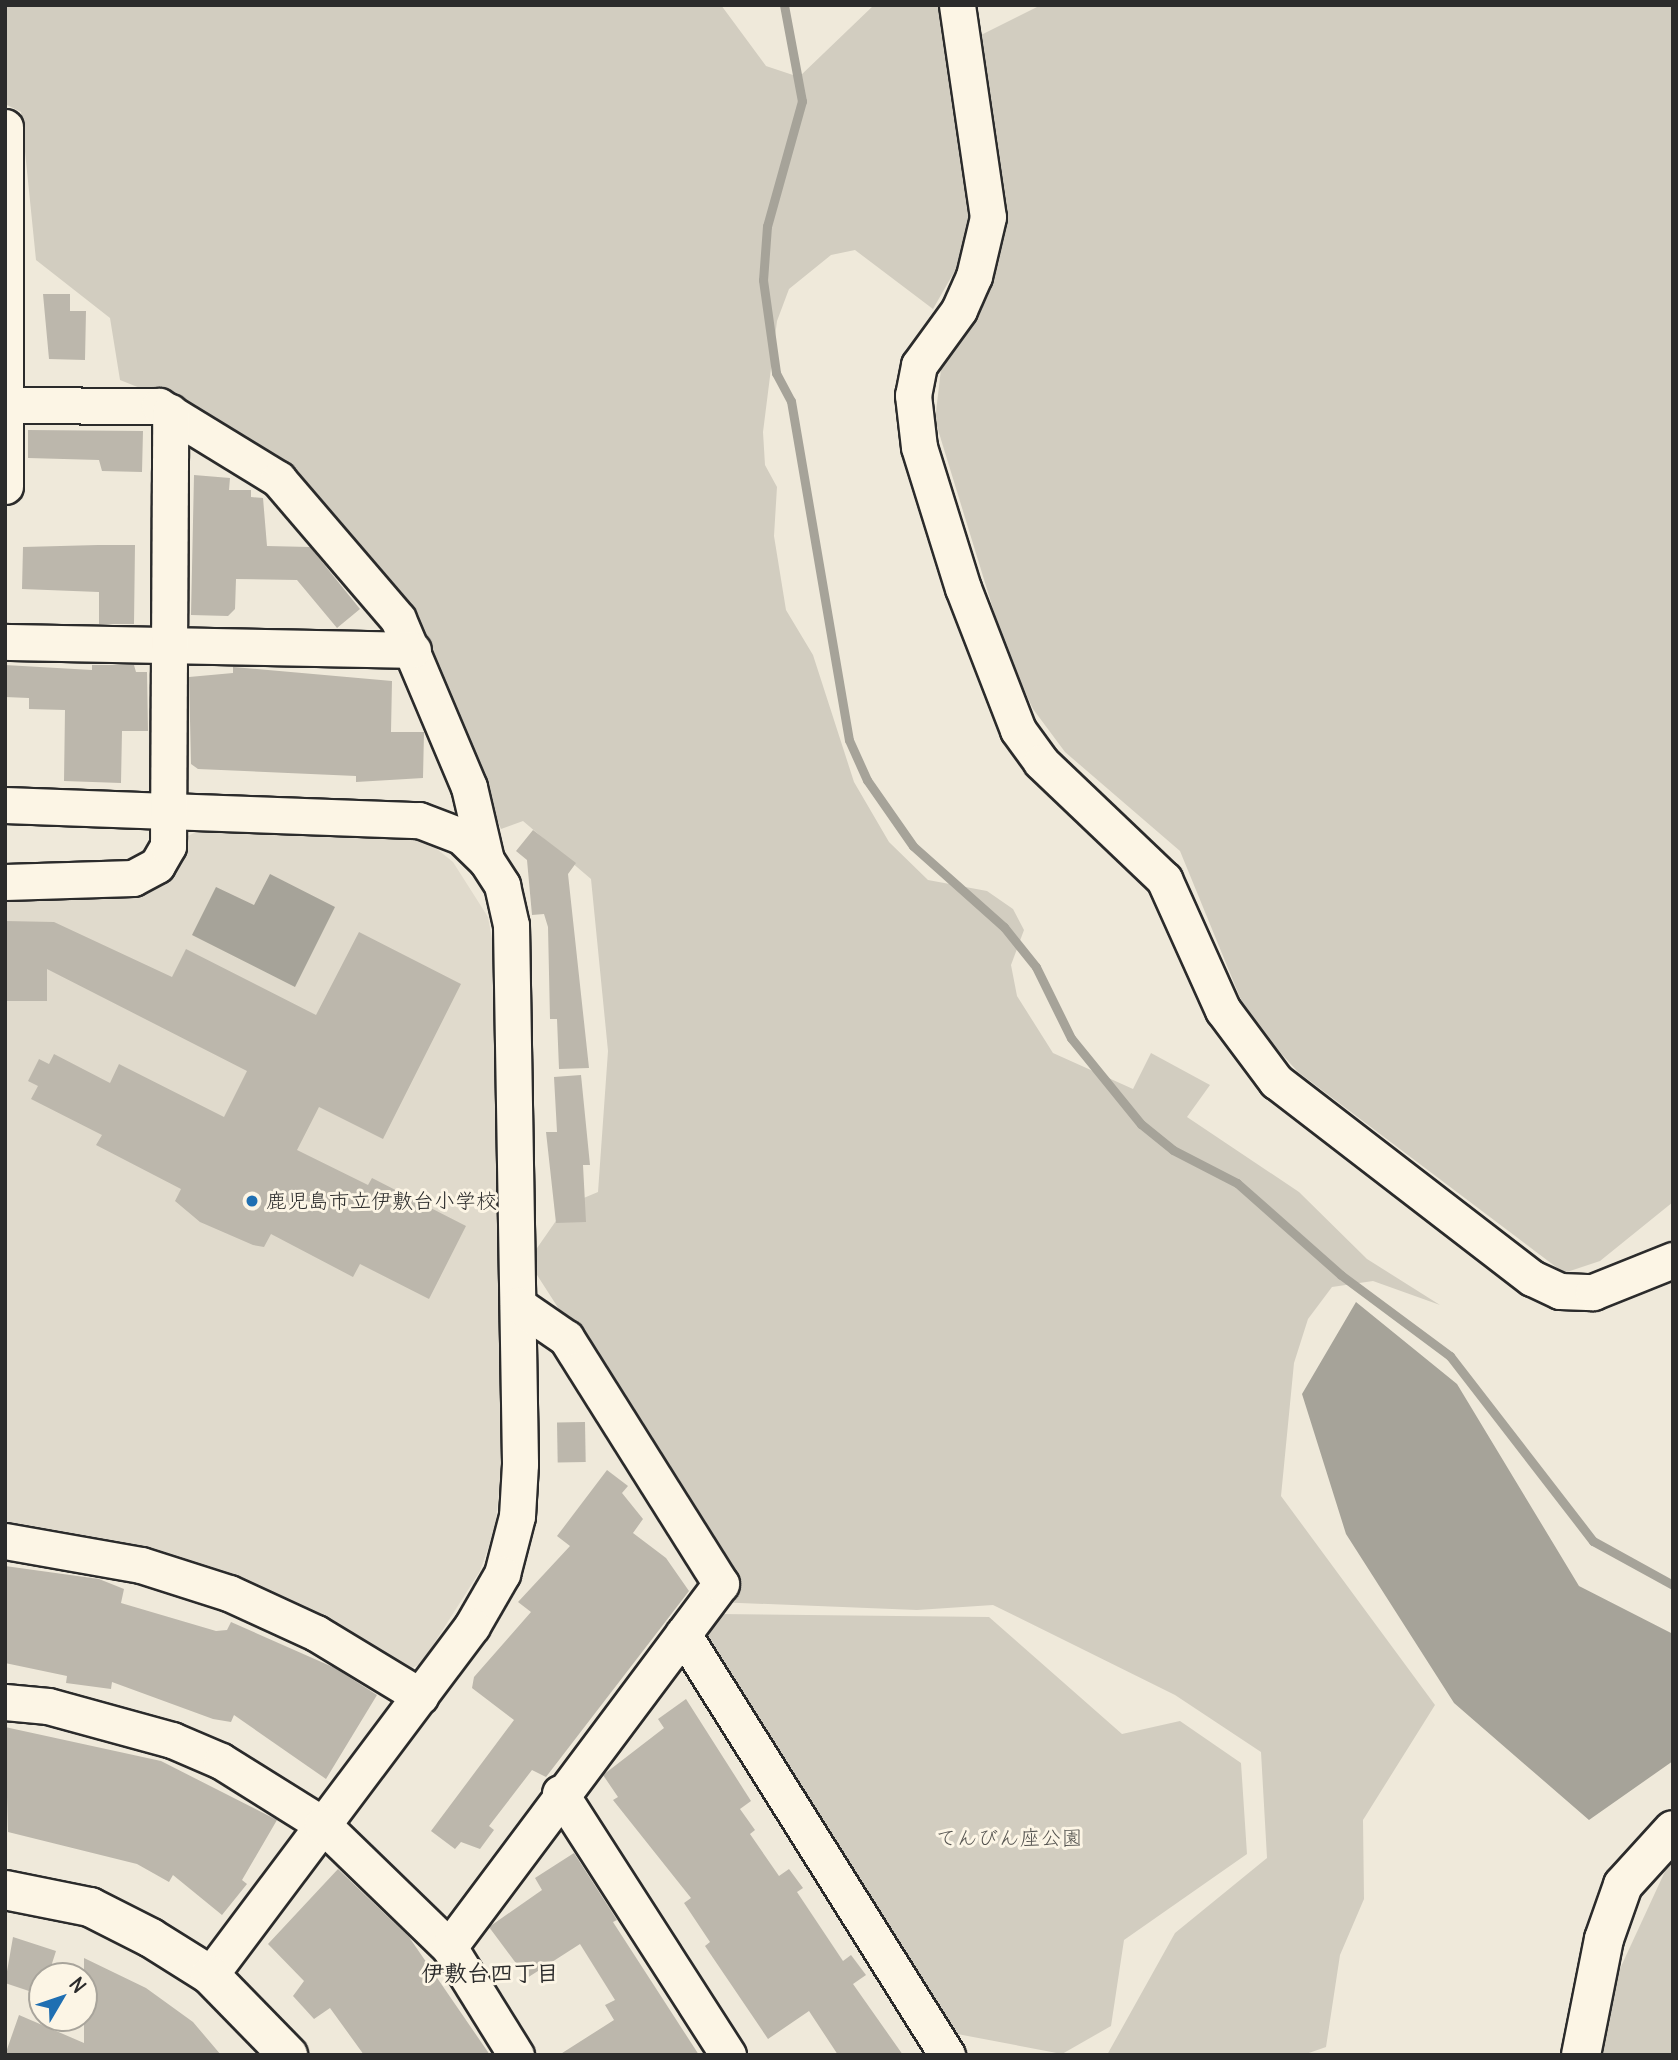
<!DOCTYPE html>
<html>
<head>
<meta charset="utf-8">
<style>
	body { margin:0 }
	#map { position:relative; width:1678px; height:2060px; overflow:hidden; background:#efe9da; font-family:Delius,"Klee One",sans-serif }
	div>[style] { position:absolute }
	.built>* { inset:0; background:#e0dacc }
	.green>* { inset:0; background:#d2cdc0 }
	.water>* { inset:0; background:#a6a399 }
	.stream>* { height:9px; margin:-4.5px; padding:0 4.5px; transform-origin:4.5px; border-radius:4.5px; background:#a6a399 }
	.building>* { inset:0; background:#bcb7ac; transform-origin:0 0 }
	.roads { filter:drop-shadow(2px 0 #2b2b2b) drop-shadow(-2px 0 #2b2b2b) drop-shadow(0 2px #2b2b2b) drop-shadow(0 -2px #2b2b2b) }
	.street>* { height:35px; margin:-17.5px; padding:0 17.5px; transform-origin:17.5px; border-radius:17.5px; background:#fcf5e5 }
	.secondary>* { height:38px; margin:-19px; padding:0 19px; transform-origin:19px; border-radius:19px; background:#fcf5e5 }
	.dots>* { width:19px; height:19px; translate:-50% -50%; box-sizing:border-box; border:4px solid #fcf5e5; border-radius:50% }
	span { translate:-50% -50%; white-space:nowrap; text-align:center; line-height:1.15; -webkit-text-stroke:6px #fcf5e5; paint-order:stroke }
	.poi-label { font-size:21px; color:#2b2b2b }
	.left { translate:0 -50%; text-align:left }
	.park-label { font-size:21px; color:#555450 }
	.neighbourhood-label { font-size:23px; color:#2b2b2b; font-weight:700 }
	.frame { position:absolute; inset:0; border:7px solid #2b2b2b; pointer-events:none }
	.north { position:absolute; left:28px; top:1962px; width:70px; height:70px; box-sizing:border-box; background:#fcf5e5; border:2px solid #a8a49b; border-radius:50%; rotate:51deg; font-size:19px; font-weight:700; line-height:28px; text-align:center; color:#2b2b2b }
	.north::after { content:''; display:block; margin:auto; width:24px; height:32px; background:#1f6fb2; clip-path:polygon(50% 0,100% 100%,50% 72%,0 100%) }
</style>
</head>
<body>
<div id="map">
	<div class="built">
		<i style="clip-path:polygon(196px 832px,404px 837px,432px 845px,453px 862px,488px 917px,494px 949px,503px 1453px,495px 1529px,480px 1571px,421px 1664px,405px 1671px,187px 1564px,61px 1532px,5px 1529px,5px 897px,132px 894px,180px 840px)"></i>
	</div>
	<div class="green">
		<i style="clip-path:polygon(5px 5px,721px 5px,766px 66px,799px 77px,874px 5px,942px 5px,970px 213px,961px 260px,933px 309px,855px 250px,831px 255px,789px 289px,777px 321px,763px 432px,765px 465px,777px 487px,774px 536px,786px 610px,813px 655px,854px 782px,889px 842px,928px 880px,987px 891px,1013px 909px,1024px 930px,1011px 965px,1017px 996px,1053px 1053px,1133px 1089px,1151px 1053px,1210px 1085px,1187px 1117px,1299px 1192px,1367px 1259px,1440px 1305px,1373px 1281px,1332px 1287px,1308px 1319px,1294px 1363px,1281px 1496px,1435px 1705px,1363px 1820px,1364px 1899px,1340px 1955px,1326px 2047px,1303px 2055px,1107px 2055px,1175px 1933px,1267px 1858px,1261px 1752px,1175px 1695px,993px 1605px,917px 1610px,715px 1602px,687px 1508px,528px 1261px,567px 1205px,598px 1192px,608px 1051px,591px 879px,523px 821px,501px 829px,444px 693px,374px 582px,190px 408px,120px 380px,110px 318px,36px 260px,21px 112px,5px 104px)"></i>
		<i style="clip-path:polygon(1041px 5px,1673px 5px,1673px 1202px,1600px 1261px,1564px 1273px,1298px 1072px,1248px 1017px,1180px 851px,1065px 752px,1033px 709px,1006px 651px,935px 420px,941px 369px,985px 301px,1003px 221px,981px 35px)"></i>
		<i style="clip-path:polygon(718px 1614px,989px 1617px,1122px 1734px,1180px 1721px,1241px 1763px,1247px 1854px,1124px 1940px,1111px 2026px,1062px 2054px,952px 2033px,705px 1643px)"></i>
		<i style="clip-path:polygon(1673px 1854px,1673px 2055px,1589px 2055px,1594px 2025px)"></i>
	</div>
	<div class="water">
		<i style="clip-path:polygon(270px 874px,335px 907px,295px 987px,192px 935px,216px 887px,254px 905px)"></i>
		<i style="clip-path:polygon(1356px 1302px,1457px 1384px,1579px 1586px,1673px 1634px,1673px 1761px,1589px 1820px,1454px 1703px,1346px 1534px,1302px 1394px)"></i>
	</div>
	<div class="stream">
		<i style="left:784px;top:5px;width:98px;rotate:79.4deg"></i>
		<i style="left:802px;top:101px;width:130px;rotate:105.6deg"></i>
		<i style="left:767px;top:226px;width:54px;rotate:94.2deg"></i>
		<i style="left:763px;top:280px;width:94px;rotate:82deg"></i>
		<i style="left:776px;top:373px;width:32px;rotate:62deg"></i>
		<i style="left:791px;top:401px;width:344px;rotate:80.3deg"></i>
		<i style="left:849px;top:740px;width:44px;rotate:65.8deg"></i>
		<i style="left:867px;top:780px;width:80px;rotate:55.1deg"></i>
		<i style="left:913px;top:846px;width:122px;rotate:41.7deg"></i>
		<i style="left:1004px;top:927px;width:51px;rotate:51.3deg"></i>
		<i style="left:1036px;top:967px;width:79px;rotate:63.8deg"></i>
		<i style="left:1071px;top:1038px;width:111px;rotate:50.9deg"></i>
		<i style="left:1141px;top:1124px;width:41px;rotate:39.1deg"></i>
		<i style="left:1173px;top:1150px;width:72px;rotate:27.3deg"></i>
		<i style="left:1237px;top:1183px;width:139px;rotate:41.5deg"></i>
		<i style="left:1341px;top:1275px;width:136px;rotate:36.6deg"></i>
		<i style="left:1450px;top:1356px;width:234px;rotate:52.3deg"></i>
		<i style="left:1593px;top:1541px;width:91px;rotate:28.8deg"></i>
	</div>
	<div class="building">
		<i style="clip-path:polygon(43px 294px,70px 294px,70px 311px,86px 311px,85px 360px,49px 359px)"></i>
		<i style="clip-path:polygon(28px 430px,143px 431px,142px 472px,102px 471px,99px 460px,28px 458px)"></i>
		<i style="clip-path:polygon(194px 475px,230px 478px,229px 490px,251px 490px,251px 497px,263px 498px,267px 546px,310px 547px,360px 609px,337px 628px,297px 580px,236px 579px,235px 609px,228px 616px,191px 615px)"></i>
		<i style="clip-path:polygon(98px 545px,135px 545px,134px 624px,99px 624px,99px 592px,22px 589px,23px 547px)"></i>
		<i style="clip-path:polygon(5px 665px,92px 670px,92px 665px,134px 665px,136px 672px,147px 672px,148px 731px,122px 731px,121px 783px,64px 781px,65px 710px,29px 709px,29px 698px,5px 697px)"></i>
		<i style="clip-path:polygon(233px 667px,392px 681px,391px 732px,424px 732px,423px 778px,356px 782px,356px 776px,198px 769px,191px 764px,189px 677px,233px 673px)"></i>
		<i style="clip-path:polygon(533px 830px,576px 863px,568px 874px,589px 1068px,559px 1069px,557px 1019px,550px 1019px,548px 927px,544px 914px,532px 915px,527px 860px,516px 851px)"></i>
		<i style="clip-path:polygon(5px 921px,54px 922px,172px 977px,186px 949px,316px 1015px,359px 932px,461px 984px,383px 1139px,319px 1107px,297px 1150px,368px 1185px,372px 1178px,466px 1226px,429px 1299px,360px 1264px,353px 1277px,271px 1234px,264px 1247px,253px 1245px,200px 1222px,175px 1201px,181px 1189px,96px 1145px,102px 1135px,31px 1099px,38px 1086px,28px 1081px,39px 1059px,49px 1064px,54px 1054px,110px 1083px,119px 1064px,224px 1117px,247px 1071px,47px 969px,47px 1001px,5px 1001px)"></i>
		<i style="clip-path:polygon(581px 1075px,590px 1165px,583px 1165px,586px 1222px,556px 1223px,546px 1132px,557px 1132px,554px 1077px)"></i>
		<i style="left:585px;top:1422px;width:40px;height:28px;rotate:89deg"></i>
		<i style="clip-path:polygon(607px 1470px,628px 1486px,622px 1493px,643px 1519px,633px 1533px,666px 1558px,689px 1591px,546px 1777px,532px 1770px,489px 1826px,494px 1830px,480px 1849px,461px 1842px,455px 1849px,431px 1831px,514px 1720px,472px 1688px,474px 1677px,531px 1612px,518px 1602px,570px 1546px,557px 1536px)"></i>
		<i style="clip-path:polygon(5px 1566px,99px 1579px,124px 1589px,121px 1603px,216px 1631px,227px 1630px,231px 1622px,335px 1668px,377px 1695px,326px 1779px,234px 1715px,231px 1722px,213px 1719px,112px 1682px,111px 1689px,66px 1683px,67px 1676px,5px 1663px)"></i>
		<i style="clip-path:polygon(686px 1699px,751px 1801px,740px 1809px,755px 1830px,750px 1834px,779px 1876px,789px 1869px,803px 1888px,797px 1892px,843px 1961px,851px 1955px,866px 1975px,853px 1984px,903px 2055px,838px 2055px,809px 2011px,768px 2039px,705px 1946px,710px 1942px,684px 1903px,691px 1898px,613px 1800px,618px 1797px,603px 1775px,664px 1728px,658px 1719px)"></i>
		<i style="clip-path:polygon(5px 1727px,161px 1761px,277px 1820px,242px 1880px,247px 1884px,222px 1915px,173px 1875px,169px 1882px,137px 1864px,8px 1832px)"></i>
		<i style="clip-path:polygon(574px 1853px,617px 1920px,613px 1922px,699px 2055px,559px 2055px,614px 2020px,605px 2005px,615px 2000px,580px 1944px,527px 1978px,489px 1927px,542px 1890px,535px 1878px)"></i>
		<i style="clip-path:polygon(338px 1869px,409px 1937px,490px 2055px,364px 2055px,330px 2008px,314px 2019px,293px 1996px,304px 1981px,268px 1944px)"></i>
		<i style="clip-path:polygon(13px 1937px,56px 1951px,48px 1976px,42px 1976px,41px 1995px,5px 1983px)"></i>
		<i style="clip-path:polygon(84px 1958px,146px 1988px,193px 2022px,221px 2055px,5px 2055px,19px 2015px,84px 2043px)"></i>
	</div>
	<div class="roads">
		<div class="street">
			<i style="left:957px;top:5px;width:214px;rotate:81.7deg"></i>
			<i style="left:988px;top:217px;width:61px;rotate:103.3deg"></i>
			<i style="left:974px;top:276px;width:37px;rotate:114deg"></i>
			<i style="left:959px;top:310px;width:68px;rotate:126deg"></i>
			<i style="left:919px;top:365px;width:31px;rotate:101deg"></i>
			<i style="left:913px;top:395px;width:52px;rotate:83.4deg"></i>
			<i style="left:919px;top:447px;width:148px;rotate:72.7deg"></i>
			<i style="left:963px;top:588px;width:152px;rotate:68.8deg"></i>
			<i style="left:1018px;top:730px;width:39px;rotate:54deg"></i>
			<i style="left:1041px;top:762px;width:170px;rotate:43.6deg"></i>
			<i style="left:1164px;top:879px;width:144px;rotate:65.8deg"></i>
			<i style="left:1223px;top:1010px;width:89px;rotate:53.3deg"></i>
			<i style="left:1276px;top:1081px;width:323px;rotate:37.6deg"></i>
			<i style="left:1532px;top:1278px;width:31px;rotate:25deg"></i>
			<i style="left:1560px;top:1291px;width:33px;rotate:2deg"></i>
			<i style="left:1593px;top:1292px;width:86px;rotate:-21.8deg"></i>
			<i style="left:5px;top:127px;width:359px;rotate:90deg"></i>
			<i style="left:7px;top:405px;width:152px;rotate:0.4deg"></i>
			<i style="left:159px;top:406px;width:140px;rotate:31.5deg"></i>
			<i style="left:278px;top:479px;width:184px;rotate:49.4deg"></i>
			<i style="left:398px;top:619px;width:182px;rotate:67.1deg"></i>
			<i style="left:469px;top:787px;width:75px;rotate:76.9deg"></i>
			<i style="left:5px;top:642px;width:408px;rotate:1.1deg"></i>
			<i style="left:5px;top:805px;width:414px;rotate:2.1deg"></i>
			<i style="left:419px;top:820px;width:45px;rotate:20.9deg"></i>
			<i style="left:461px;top:836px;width:35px;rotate:44deg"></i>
			<i style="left:486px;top:860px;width:30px;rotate:57deg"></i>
			<i style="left:502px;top:885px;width:41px;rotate:77.3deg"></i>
			<i style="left:511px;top:925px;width:539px;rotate:89.04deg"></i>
			<i style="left:520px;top:1464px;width:52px;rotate:93.3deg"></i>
			<i style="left:517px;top:1516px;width:60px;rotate:104.5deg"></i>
			<i style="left:502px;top:1574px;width:60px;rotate:120deg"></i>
			<i style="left:472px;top:1626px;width:436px;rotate:126.9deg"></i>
			<i style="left:5px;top:882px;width:128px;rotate:-1.8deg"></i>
			<i style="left:133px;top:878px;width:27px;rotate:-28deg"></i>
			<i style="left:157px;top:865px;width:22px;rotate:-60deg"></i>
			<i style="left:168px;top:846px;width:434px;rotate:-89.7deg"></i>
			<i style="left:5px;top:1541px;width:138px;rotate:10deg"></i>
			<i style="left:141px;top:1565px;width:92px;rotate:17.7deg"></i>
			<i style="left:229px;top:1593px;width:96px;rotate:24.7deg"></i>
			<i style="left:316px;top:1633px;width:122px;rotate:31.2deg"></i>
			<i style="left:683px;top:1634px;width:497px;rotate:57.9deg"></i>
			<i style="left:5px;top:1702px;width:43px;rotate:5.3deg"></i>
			<i style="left:48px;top:1706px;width:129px;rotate:15.3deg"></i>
			<i style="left:172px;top:1740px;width:53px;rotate:23.2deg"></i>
			<i style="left:221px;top:1761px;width:119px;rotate:32deg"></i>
			<i style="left:322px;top:1824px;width:177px;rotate:44.1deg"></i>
			<i style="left:449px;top:1947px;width:127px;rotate:58.2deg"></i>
			<i style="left:560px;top:1793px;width:311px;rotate:57.3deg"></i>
			<i style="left:449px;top:1947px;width:454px;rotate:-53.2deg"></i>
			<i style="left:721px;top:1584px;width:291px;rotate:-122.2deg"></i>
			<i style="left:566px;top:1338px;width:58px;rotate:-145.5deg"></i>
		</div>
		<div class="secondary">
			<i style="left:5px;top:1890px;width:87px;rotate:11.3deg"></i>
			<i style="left:90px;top:1907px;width:68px;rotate:26.9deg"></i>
			<i style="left:151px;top:1938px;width:70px;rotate:32.1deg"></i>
			<i style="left:210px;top:1975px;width:112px;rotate:45.7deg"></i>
			<i style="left:1581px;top:2055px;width:118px;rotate:-78.8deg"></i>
			<i style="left:1604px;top:1939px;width:57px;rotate:-70.6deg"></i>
			<i style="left:1623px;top:1885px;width:74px;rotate:-47.7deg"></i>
		</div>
	</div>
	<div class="dots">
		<i style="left:252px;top:1201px;background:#1f6fb2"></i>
	</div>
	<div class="poi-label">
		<span class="left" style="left:266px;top:1201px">鹿児島市立伊敷台小学校</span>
	</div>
	<div class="park-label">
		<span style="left:1009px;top:1838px">てんびん座公園</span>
	</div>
	<div class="neighbourhood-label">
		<span style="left:490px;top:1973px">伊敷台四丁目</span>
	</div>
	<div class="frame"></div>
	<div class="north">N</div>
</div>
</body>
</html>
